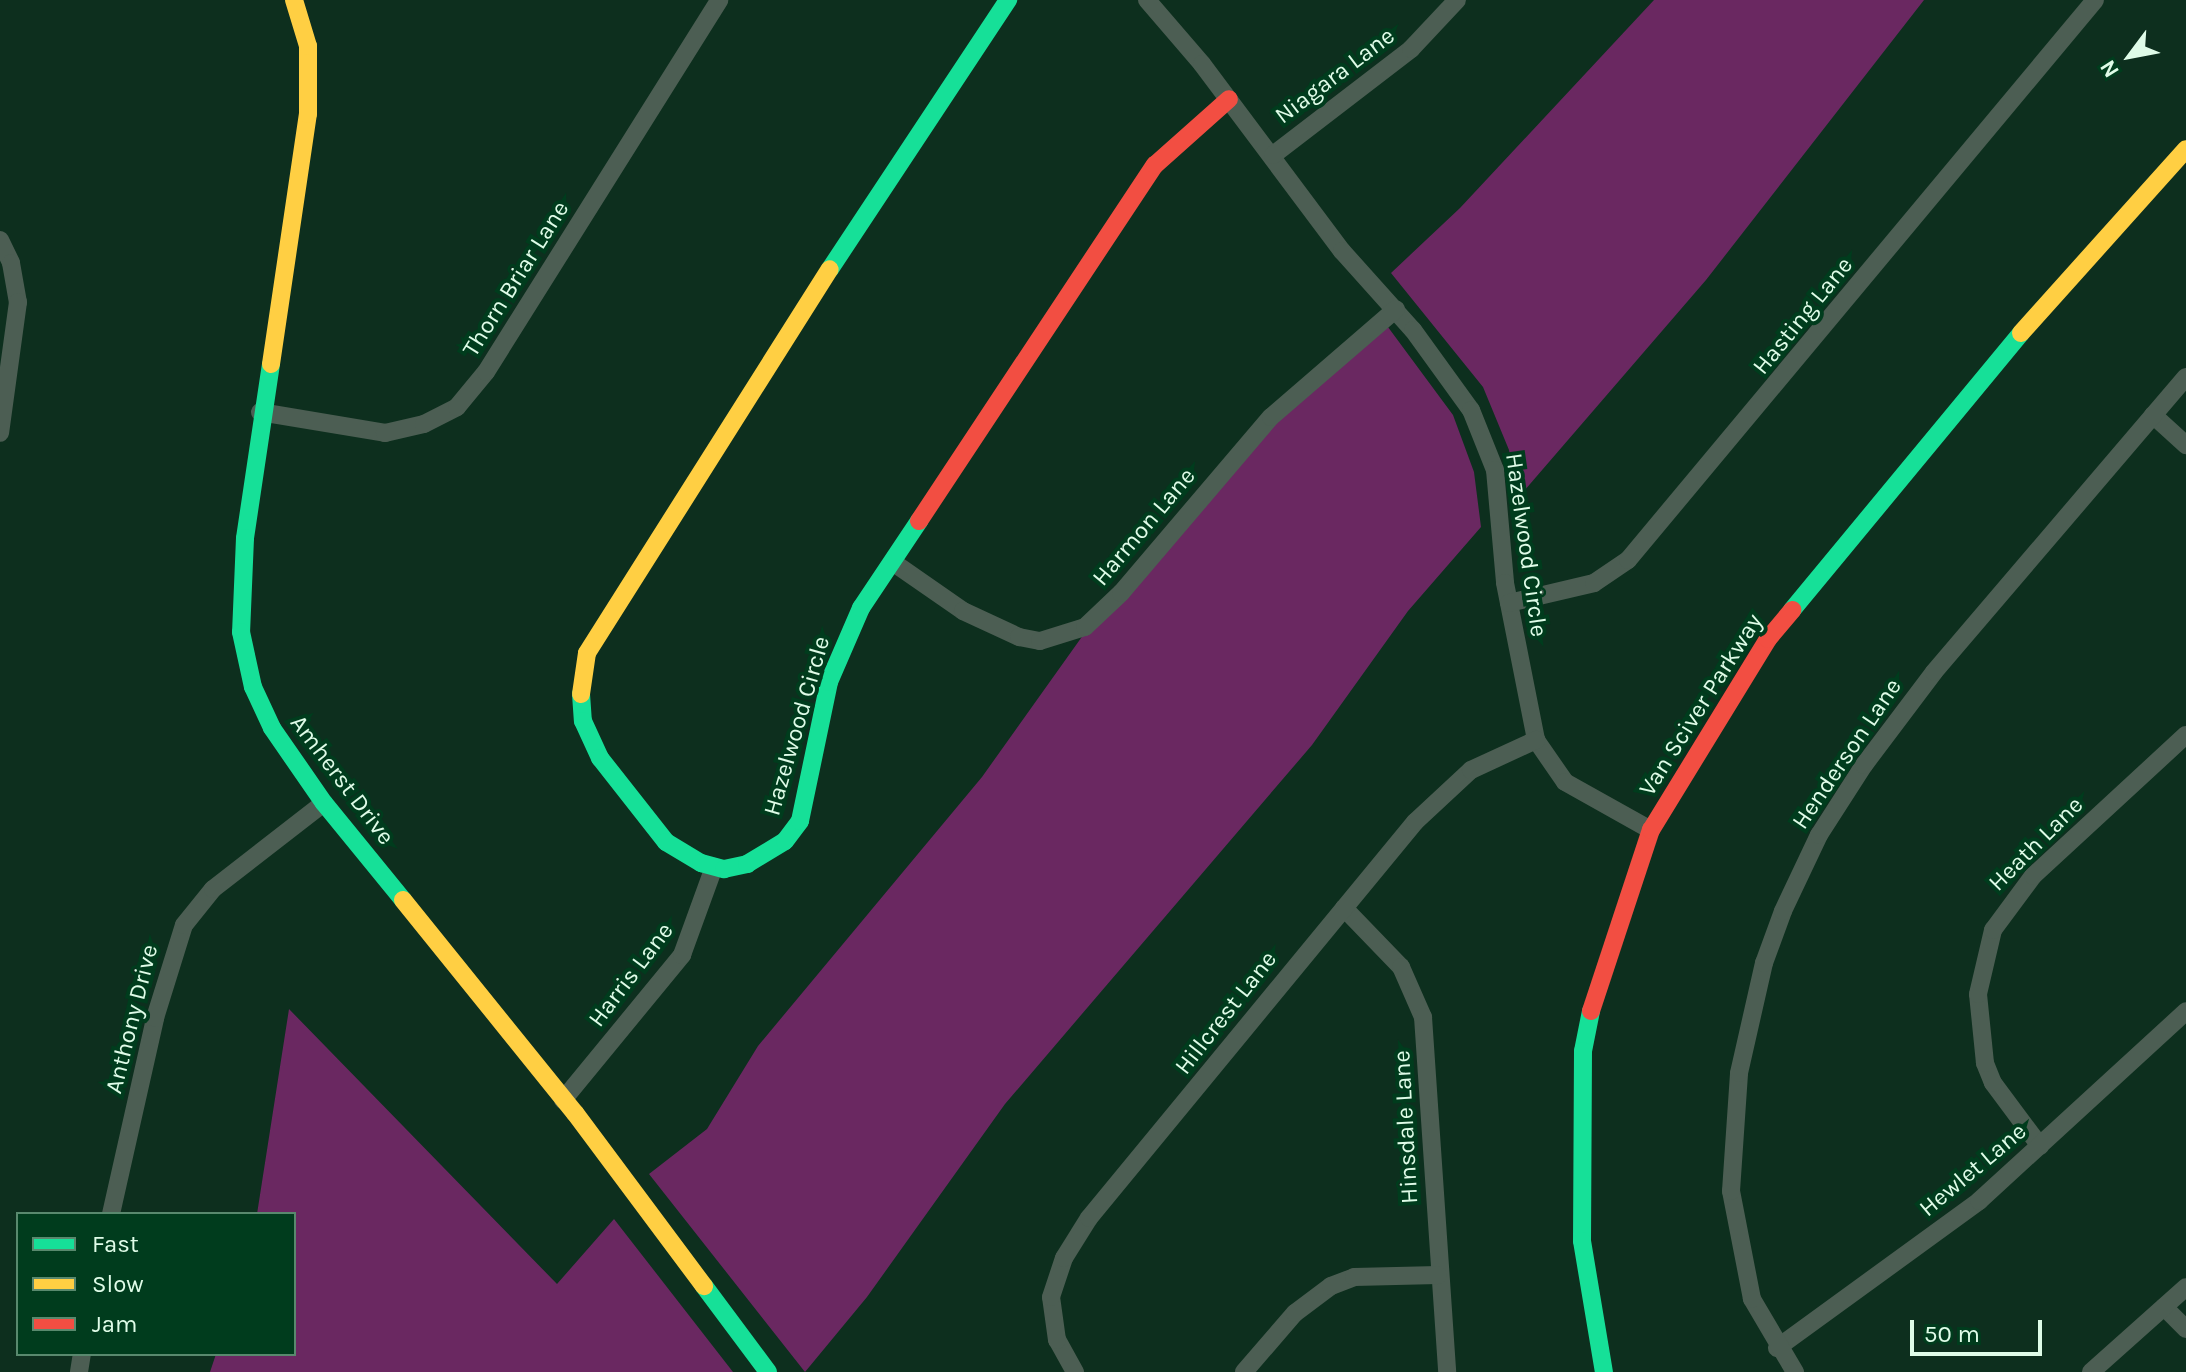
<!DOCTYPE html>
<html>
<head>
<meta charset="utf-8">
<style>
	body { margin:0 }
	#map { position:relative; width:2186px; height:1372px; overflow:hidden; background:#0d2f1e; font-family:Karla,sans-serif }
	div>[style] { position:absolute }
	.green>* { inset:0; background:#6a2861 }
	.street>* { height:18px; margin:-9px; padding:0 9px; transform-origin:9px; border-radius:9px; background:#4c5e53 }
	.fast>* { height:18px; margin:-9px; padding:0 9px; transform-origin:9px; border-radius:9px; background:#16e098 }
	.slow>* { height:18px; margin:-9px; padding:0 9px; transform-origin:9px; border-radius:9px; background:#ffcf43 }
	.jam>* { height:18px; margin:-9px; padding:0 9px; transform-origin:9px; border-radius:9px; background:#f24e42 }
	span { translate:-50% -50%; white-space:nowrap; text-align:center; line-height:1.15; -webkit-text-stroke:8px #003c1d; paint-order:stroke }
	.street-label { font-size:24px; color:#dffce8 }
	.legend { position:absolute; left:16px; top:1212px; width:280px; height:144px; box-sizing:border-box; background:#003c1d; border:2px solid #59896e; margin:0; padding:10px 14px; list-style:none; font-size:24px; color:#dffce8 }
	.legend li { display:flex; align-items:center; gap:16px; height:40px }
	.legend b { width:40px; border:2px solid #59896e }
	.north { position:absolute; left:2090px; top:16px; width:80px; height:80px; -webkit-text-stroke:6px #003c1d; paint-order:stroke; rotate:238deg; font-size:22px; font-weight:700; line-height:32px; text-align:center; color:#dffce8 }
	.north::after { content:''; display:block; margin:auto; width:28px; height:36px; background:#dffce8; clip-path:polygon(50% 0,100% 100%,50% 72%,0 100%) }
	.scale { position:absolute; left:1910px; top:1320px; width:132px; height:36px; box-sizing:border-box; border:4px solid #dffce8; border-top:0; padding-left:10px; font-size:24px; line-height:28px; white-space:nowrap; color:#dffce8; -webkit-text-stroke:6px #003c1d; paint-order:stroke }
</style>
</head>
<body>
<div id="map">
	<div class="green">
		<i style="clip-path:polygon(1654px 0,1924px 0,1706px 280px,1518px 498px,1509px 450px,1483px 387px,1391px 273px,1460px 208px)"></i>
		<i style="clip-path:polygon(1385px 323px,1453px 415px,1474px 472px,1481px 527px,1408px 611px,1312px 745px,1005px 1104px,867px 1297px,805px 1372px,649px 1174px,707px 1129px,758px 1046px,982px 777px,1101px 610px,1254px 436px)"></i>
		<i style="clip-path:polygon(289px 1009px,557px 1284px,614px 1219px,733px 1372px,210px 1372px,216px 1354px,294px 1354px,294px 1214px,257px 1214px)"></i>
	</div>
	<div class="street">
		<i style="left:1147px;top:0;width:84px;rotate:49.3deg"></i>
		<i style="left:1202px;top:64px;width:234px;rotate:53.2deg"></i>
		<i style="left:1342px;top:251px;width:106px;rotate:48.1deg"></i>
		<i style="left:1413px;top:330px;width:99px;rotate:54.1deg"></i>
		<i style="left:1471px;top:410px;width:65px;rotate:68.2deg"></i>
		<i style="left:1495px;top:470px;width:113px;rotate:84.9deg"></i>
		<i style="left:1505px;top:583px;width:160px;rotate:78.8deg"></i>
		<i style="left:1536px;top:740px;width:51px;rotate:55.4deg"></i>
		<i style="left:1565px;top:782px;width:98px;rotate:29.2deg"></i>
		<i style="left:1273px;top:155px;width:174px;rotate:-37.5deg"></i>
		<i style="left:1411px;top:49px;width:67px;rotate:-46.8deg"></i>
		<i style="left:0;top:240px;width:25px;rotate:64deg"></i>
		<i style="left:11px;top:263px;width:40px;rotate:80deg"></i>
		<i style="left:18px;top:302px;width:132px;rotate:97.8deg"></i>
		<i style="left:260px;top:412px;width:127px;rotate:9.5deg"></i>
		<i style="left:385px;top:433px;width:40px;rotate:-13deg"></i>
		<i style="left:424px;top:424px;width:37px;rotate:-27deg"></i>
		<i style="left:457px;top:407px;width:45px;rotate:-50.4deg"></i>
		<i style="left:486px;top:372px;width:439px;rotate:-57.9deg"></i>
		<i style="left:2153px;top:415px;width:45px;rotate:42.3deg"></i>
		<i style="left:894px;top:563px;width:84px;rotate:34.8deg"></i>
		<i style="left:963px;top:611px;width:62px;rotate:24.9deg"></i>
		<i style="left:1019px;top:637px;width:21px;rotate:11deg"></i>
		<i style="left:1040px;top:641px;width:47px;rotate:-17.3deg"></i>
		<i style="left:1085px;top:627px;width:50px;rotate:-43.4deg"></i>
		<i style="left:1121px;top:593px;width:231px;rotate:-49.6deg"></i>
		<i style="left:1271px;top:417px;width:165px;rotate:-40.8deg"></i>
		<i style="left:1509px;top:603px;width:87px;rotate:-13.2deg"></i>
		<i style="left:1594px;top:583px;width:41px;rotate:-34.1deg"></i>
		<i style="left:1628px;top:560px;width:729px;rotate:-50.17deg"></i>
		<i style="left:1344px;top:908px;width:82px;rotate:46deg"></i>
		<i style="left:1401px;top:967px;width:55px;rotate:66.3deg"></i>
		<i style="left:1423px;top:1017px;width:356px;rotate:86.1deg"></i>
		<i style="left:563px;top:1100px;width:188px;rotate:-50.6deg"></i>
		<i style="left:682px;top:955px;width:94px;rotate:-70deg"></i>
		<i style="left:2040px;top:1146px;width:79px;rotate:-126.7deg"></i>
		<i style="left:1993px;top:1083px;width:22px;rotate:-112deg"></i>
		<i style="left:1985px;top:1063px;width:69px;rotate:-95.8deg"></i>
		<i style="left:1978px;top:994px;width:66px;rotate:-76.8deg"></i>
		<i style="left:1993px;top:930px;width:67px;rotate:-53.5deg"></i>
		<i style="left:2033px;top:876px;width:208px;rotate:-42.7deg"></i>
		<i style="left:111px;top:1214px;width:201px;rotate:-77.3deg"></i>
		<i style="left:155px;top:1018px;width:97px;rotate:-72.7deg"></i>
		<i style="left:184px;top:925px;width:46px;rotate:-51.1deg"></i>
		<i style="left:213px;top:889px;width:140px;rotate:-37.8deg"></i>
		<i style="left:2164px;top:1307px;width:31px;rotate:45deg"></i>
		<i style="left:1777px;top:1348px;width:250px;rotate:-36deg"></i>
		<i style="left:1979px;top:1201px;width:281px;rotate:-42.5deg"></i>
		<i style="left:79px;top:1372px;width:18px;rotate:-81deg"></i>
		<i style="left:1075px;top:1372px;width:37px;rotate:-119deg"></i>
		<i style="left:1057px;top:1340px;width:43px;rotate:-97.9deg"></i>
		<i style="left:1051px;top:1297px;width:41px;rotate:-71.6deg"></i>
		<i style="left:1064px;top:1258px;width:47px;rotate:-58deg"></i>
		<i style="left:1089px;top:1218px;width:513px;rotate:-50.54deg"></i>
		<i style="left:1415px;top:822px;width:76px;rotate:-42.9deg"></i>
		<i style="left:1471px;top:770px;width:72px;rotate:-24.8deg"></i>
		<i style="left:1244px;top:1372px;width:78px;rotate:-49.2deg"></i>
		<i style="left:1295px;top:1313px;width:45px;rotate:-36.9deg"></i>
		<i style="left:1331px;top:1286px;width:25px;rotate:-21deg"></i>
		<i style="left:1354px;top:1277px;width:84px;rotate:-1.4deg"></i>
		<i style="left:1795px;top:1372px;width:85px;rotate:-120.5deg"></i>
		<i style="left:1752px;top:1299px;width:110px;rotate:-101deg"></i>
		<i style="left:1731px;top:1191px;width:118px;rotate:-86.1deg"></i>
		<i style="left:1739px;top:1073px;width:113px;rotate:-77.2deg"></i>
		<i style="left:1764px;top:963px;width:55px;rotate:-69.9deg"></i>
		<i style="left:1783px;top:911px;width:84px;rotate:-64.7deg"></i>
		<i style="left:1819px;top:835px;width:83px;rotate:-57.3deg"></i>
		<i style="left:1864px;top:765px;width:116px;rotate:-53deg"></i>
		<i style="left:1934px;top:672px;width:388px;rotate:-49.5deg"></i>
		<i style="left:2091px;top:1372px;width:127px;rotate:-41.8deg"></i>
	</div>
	<div class="fast">
		<i style="left:830px;top:269px;width:323px;rotate:-56.5deg"></i>
		<i style="left:271px;top:364px;width:176px;rotate:98.5deg"></i>
		<i style="left:245px;top:538px;width:94px;rotate:92.4deg"></i>
		<i style="left:241px;top:632px;width:56px;rotate:77.7deg"></i>
		<i style="left:253px;top:687px;width:45px;rotate:65.1deg"></i>
		<i style="left:272px;top:728px;width:91px;rotate:55.3deg"></i>
		<i style="left:324px;top:803px;width:125px;rotate:50.8deg"></i>
		<i style="left:1792px;top:610px;width:359px;rotate:-50.4deg"></i>
		<i style="left:581px;top:694px;width:27px;rotate:86deg"></i>
		<i style="left:583px;top:721px;width:41px;rotate:65.3deg"></i>
		<i style="left:600px;top:758px;width:107px;rotate:51.8deg"></i>
		<i style="left:666px;top:842px;width:41px;rotate:31deg"></i>
		<i style="left:701px;top:863px;width:24px;rotate:15deg"></i>
		<i style="left:724px;top:869px;width:24px;rotate:-12deg"></i>
		<i style="left:747px;top:864px;width:44px;rotate:-31.2deg"></i>
		<i style="left:785px;top:841px;width:25px;rotate:-53deg"></i>
		<i style="left:800px;top:821px;width:142px;rotate:-78.2deg"></i>
		<i style="left:829px;top:682px;width:81px;rotate:-66.6deg"></i>
		<i style="left:861px;top:608px;width:105px;rotate:-56.3deg"></i>
		<i style="left:1591px;top:1011px;width:41px;rotate:101.3deg"></i>
		<i style="left:1583px;top:1051px;width:190px;rotate:90.3deg"></i>
		<i style="left:1582px;top:1241px;width:133px;rotate:80.5deg"></i>
		<i style="left:704px;top:1286px;width:107px;rotate:53.3deg"></i>
	</div>
	<div class="slow">
		<i style="left:2021px;top:333px;width:247px;rotate:-48.1deg"></i>
		<i style="left:271px;top:364px;width:253px;rotate:-81.6deg"></i>
		<i style="left:308px;top:114px;width:68px;rotate:-90deg"></i>
		<i style="left:308px;top:46px;width:48px;rotate:-106.9deg"></i>
		<i style="left:581px;top:694px;width:41px;rotate:-81.7deg"></i>
		<i style="left:587px;top:653px;width:454px;rotate:-57.7deg"></i>
		<i style="left:403px;top:900px;width:274px;rotate:51.1deg"></i>
		<i style="left:575px;top:1113px;width:216px;rotate:53.3deg"></i>
	</div>
	<div class="jam">
		<i style="left:919px;top:521px;width:427px;rotate:-56.5deg"></i>
		<i style="left:1155px;top:165px;width:99px;rotate:-41.7deg"></i>
		<i style="left:1591px;top:1011px;width:191px;rotate:-71.7deg"></i>
		<i style="left:1651px;top:830px;width:224px;rotate:-58.5deg"></i>
		<i style="left:1768px;top:639px;width:38px;rotate:-50deg"></i>
	</div>
	<div class="street-label">
		<span style="left:1335px;top:76px;rotate:-37deg">Niagara Lane</span>
		<span style="left:516px;top:279px;rotate:-58deg">Thorn Briar Lane</span>
		<span style="left:1803px;top:316px;rotate:-51deg">Hasting Lane</span>
		<span style="left:1144px;top:527px;rotate:-50deg">Harmon Lane</span>
		<span style="left:1526px;top:545px;rotate:82deg">Hazelwood Circle</span>
		<span style="left:1701px;top:705px;rotate:-58deg">Van Sciver Parkway</span>
		<span style="left:797px;top:726px;rotate:-74deg">Hazelwood Circle</span>
		<span style="left:1847px;top:754px;rotate:-56deg">Henderson Lane</span>
		<span style="left:342px;top:780px;rotate:53deg">Amherst Drive</span>
		<span style="left:2036px;top:844px;rotate:-45deg">Heath Lane</span>
		<span style="left:631px;top:975px;rotate:-53deg">Harris Lane</span>
		<span style="left:1226px;top:1013px;rotate:-52deg">Hillcrest Lane</span>
		<span style="left:132px;top:1019px;rotate:-76deg">Anthony Drive</span>
		<span style="left:1406px;top:1127px;rotate:-93deg">Hinsdale Lane</span>
		<span style="left:1973px;top:1170px;rotate:-40deg">Hewlet Lane</span>
	</div>
	<ul class="legend">
	<li><b style="height:10px;background:#16e098"></b>Fast</li>
	<li><b style="height:10px;background:#ffcf43"></b>Slow</li>
	<li><b style="height:10px;background:#f24e42"></b>Jam</li>
	</ul>
	<div class="north">N</div>
	<div class="scale">50 m</div>
</div>
</body>
</html>
